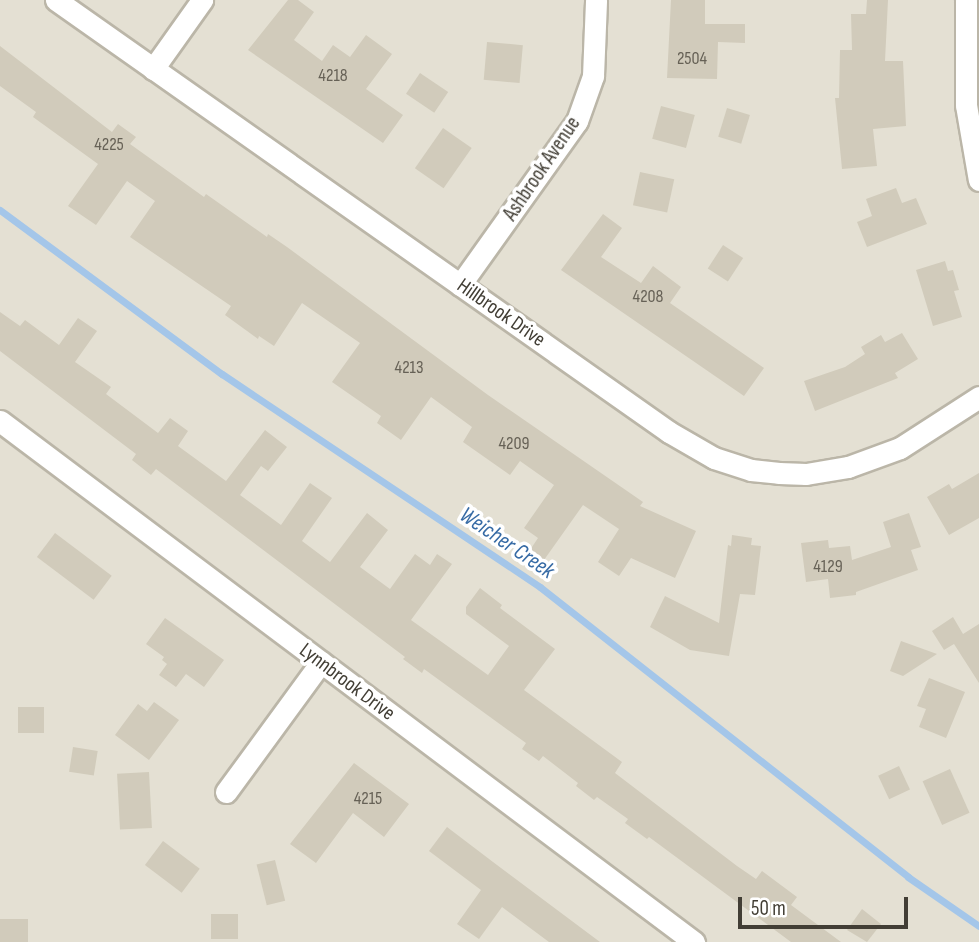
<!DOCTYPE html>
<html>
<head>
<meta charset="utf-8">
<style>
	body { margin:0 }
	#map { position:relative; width:979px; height:942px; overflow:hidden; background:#f0eee4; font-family:"Sofia Sans Condensed",sans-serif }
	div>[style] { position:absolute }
	.residential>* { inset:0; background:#e4e0d3; transform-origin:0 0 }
	.stream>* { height:7px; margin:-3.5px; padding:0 3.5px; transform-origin:3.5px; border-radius:3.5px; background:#a4c6e9 }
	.building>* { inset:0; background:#d1cbbb; transform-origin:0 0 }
	.roads { filter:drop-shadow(2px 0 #bbb6a8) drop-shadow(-2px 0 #bbb6a8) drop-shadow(0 2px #bbb6a8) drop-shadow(0 -2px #bbb6a8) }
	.street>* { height:21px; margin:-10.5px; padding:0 10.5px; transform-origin:10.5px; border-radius:10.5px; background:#fff }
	span { translate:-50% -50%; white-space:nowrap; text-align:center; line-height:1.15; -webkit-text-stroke:7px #fff; paint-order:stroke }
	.number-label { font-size:18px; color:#666156 }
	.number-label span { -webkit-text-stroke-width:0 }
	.street-label { font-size:21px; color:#423e35 }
	.water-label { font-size:23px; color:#376ba5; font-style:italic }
	.scale { position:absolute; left:738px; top:897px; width:170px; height:32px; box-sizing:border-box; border:4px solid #423e35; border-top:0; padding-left:9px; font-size:21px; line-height:24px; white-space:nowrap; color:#423e35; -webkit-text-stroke:5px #fff; paint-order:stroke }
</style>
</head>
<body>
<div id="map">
	<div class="residential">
		<i style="left:0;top:0;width:979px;height:942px"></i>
	</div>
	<div class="stream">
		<i style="left:0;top:210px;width:276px;rotate:36.5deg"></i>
		<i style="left:222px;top:374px;width:383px;rotate:33.8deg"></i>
		<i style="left:540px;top:587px;width:469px;rotate:38.2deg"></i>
		<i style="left:908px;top:877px;width:86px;rotate:34.6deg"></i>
	</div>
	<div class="building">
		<i style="clip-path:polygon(288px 0,298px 0,314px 12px,294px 40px,322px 61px,333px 45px,350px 57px,366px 35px,392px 54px,366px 89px,403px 115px,383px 143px,248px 50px)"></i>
		<i style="clip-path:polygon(671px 0,705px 0,705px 24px,745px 24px,745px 43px,718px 42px,717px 79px,667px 78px)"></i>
		<i style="clip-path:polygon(867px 0,888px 0,885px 61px,903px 61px,906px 126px,873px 129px,877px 166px,842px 169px,835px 98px,839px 98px,840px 50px,852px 50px,851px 14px,866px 14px)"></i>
		<i style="left:487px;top:42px;width:36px;height:38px;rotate:5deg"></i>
		<i style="clip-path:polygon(0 46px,112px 132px,118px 124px,136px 137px,130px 144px,204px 197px,206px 194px,267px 237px,268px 234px,287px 247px,488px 395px,643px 502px,640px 506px,696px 531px,675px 578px,631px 558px,619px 576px,598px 562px,619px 529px,583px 505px,544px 560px,530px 550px,538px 538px,524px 528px,554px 485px,520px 461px,510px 475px,463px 442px,472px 427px,431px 397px,401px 440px,377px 423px,381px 416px,332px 382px,360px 343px,302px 303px,274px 346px,259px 336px,258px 339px,225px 315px,231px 306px,130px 237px,155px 201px,127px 181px,96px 225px,68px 206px,98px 164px,33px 117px,36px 112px,0 86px)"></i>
		<i style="left:420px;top:73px;width:34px;height:25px;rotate:34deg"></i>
		<i style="left:661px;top:106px;width:35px;height:34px;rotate:15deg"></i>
		<i style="left:727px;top:108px;width:24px;height:30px;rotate:17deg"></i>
		<i style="left:443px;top:128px;width:35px;height:49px;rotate:35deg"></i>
		<i style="left:640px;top:172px;width:35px;height:34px;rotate:12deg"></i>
		<i style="clip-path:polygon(896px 188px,902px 203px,916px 198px,927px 224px,867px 247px,857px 222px,872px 216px,866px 199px)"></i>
		<i style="clip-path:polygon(603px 214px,622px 228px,601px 257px,641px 283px,653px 266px,681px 287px,670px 303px,764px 368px,744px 396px,561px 270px)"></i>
		<i style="left:723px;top:245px;width:24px;height:28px;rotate:33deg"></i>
		<i style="clip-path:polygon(945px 261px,948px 271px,953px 270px,959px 290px,954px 291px,962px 317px,933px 326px,916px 270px)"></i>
		<i style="clip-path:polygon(0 312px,20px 326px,25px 320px,59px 345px,78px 318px,97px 331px,75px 362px,111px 387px,106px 394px,158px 433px,170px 418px,188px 431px,178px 446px,226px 481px,265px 430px,287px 447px,268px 471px,261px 466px,240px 495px,281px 525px,310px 483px,332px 498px,302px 541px,330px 562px,367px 513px,388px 530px,360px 567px,390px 589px,415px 554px,430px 565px,437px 554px,452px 564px,411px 620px,488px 675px,509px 646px,466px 614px,466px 607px,480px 588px,502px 605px,500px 608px,555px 649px,524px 690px,622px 762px,615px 773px,737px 866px,756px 879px,762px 871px,797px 897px,791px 905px,841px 942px,791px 942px,649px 837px,647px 839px,625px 823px,628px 819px,597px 797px,594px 800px,576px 786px,578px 783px,543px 756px,539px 761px,522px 749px,526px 743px,424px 669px,422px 673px,403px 659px,405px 657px,156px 469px,151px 475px,132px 460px,136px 454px,0 351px)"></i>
		<i style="clip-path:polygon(902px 333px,918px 359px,895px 373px,898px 378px,815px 411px,804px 381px,845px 367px,865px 354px,861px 347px,881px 335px,885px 342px)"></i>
		<i style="clip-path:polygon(979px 473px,979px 518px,949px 535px,927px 497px,949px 484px,952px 489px)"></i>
		<i style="clip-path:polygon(909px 513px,921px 547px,911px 550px,918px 570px,856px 592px,856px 595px,830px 598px,828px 579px,806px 582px,801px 543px,828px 540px,829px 548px,850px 546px,852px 560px,891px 547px,883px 522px)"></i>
		<i style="left:55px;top:533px;width:71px;height:30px;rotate:37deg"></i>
		<i style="clip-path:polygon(732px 535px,752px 538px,751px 545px,761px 546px,755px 595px,740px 594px,729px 656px,690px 650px,650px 627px,665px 596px,719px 623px,728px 545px,731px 546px)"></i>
		<i style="clip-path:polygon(953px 617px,963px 634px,979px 624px,979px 683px,954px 644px,944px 650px,932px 631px)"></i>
		<i style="clip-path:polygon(165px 618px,224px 660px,204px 687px,186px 674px,176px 687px,159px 675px,167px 664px,162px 660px,164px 657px,146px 644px)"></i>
		<i style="clip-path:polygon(901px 641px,937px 654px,903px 676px,890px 671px)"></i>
		<i style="clip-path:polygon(929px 678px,965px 692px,946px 738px,919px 727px,926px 709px,917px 706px)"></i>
		<i style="clip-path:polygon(154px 702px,179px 720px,149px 760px,115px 735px,138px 704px,147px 711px)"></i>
		<i style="left:18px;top:707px;width:26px;height:26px"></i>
		<i style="left:73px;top:747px;width:25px;height:25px;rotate:9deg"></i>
		<i style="clip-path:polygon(354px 763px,409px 804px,384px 837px,353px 813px,316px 863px,290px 844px)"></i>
		<i style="left:899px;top:766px;width:26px;height:23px;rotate:65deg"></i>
		<i style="left:950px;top:769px;width:48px;height:30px;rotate:66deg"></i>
		<i style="left:149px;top:772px;width:56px;height:32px;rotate:87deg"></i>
		<i style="clip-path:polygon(447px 827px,493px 862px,600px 942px,549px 942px,502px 907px,479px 939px,457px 924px,481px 890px,429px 851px)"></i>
		<i style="left:163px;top:841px;width:46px;height:30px;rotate:37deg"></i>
		<i style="left:275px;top:860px;width:42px;height:19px;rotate:76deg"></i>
		<i style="clip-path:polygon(862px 909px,881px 924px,867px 942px,847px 930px)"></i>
		<i style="left:211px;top:914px;width:27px;height:25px"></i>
		<i style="left:0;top:919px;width:28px;height:23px"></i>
	</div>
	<div class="roads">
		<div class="street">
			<i style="left:56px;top:0;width:750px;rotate:35.17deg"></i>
			<i style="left:669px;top:432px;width:52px;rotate:30deg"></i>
			<i style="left:714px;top:458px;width:39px;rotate:18deg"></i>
			<i style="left:751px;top:470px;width:28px;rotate:6deg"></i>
			<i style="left:779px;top:473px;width:27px;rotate:2deg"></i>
			<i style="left:806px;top:474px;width:43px;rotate:-9.5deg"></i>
			<i style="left:848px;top:467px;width:55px;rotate:-20.1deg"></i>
			<i style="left:900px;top:448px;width:94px;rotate:-32.8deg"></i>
			<i style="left:966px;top:0;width:105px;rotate:90deg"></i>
			<i style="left:966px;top:105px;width:76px;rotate:80.2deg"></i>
			<i style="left:153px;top:69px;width:85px;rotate:-54.6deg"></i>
			<i style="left:460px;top:285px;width:201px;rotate:-54.5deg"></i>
			<i style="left:577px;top:121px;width:48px;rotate:-70.4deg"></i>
			<i style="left:593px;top:76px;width:76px;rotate:-87.7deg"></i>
			<i style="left:0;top:421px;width:868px;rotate:36.9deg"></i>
			<i style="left:226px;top:792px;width:161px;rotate:-53.8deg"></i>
		</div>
	</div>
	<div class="number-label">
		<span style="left:692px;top:59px">2504</span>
		<span style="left:333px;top:76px">4218</span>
		<span style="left:109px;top:145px">4225</span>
		<span style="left:648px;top:297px">4208</span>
		<span style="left:409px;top:368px">4213</span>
		<span style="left:514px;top:444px">4209</span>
		<span style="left:828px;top:567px">4129</span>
		<span style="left:368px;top:799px">4215</span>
	</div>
	<div class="street-label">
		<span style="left:542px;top:169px;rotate:-56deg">Ashbrook Avenue</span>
		<span style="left:501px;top:313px;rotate:35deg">Hillbrook Drive</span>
		<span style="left:347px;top:682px;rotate:37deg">Lynnbrook Drive</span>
	</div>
	<div class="water-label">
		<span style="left:507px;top:543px;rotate:34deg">Weicher Creek</span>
	</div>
	<div class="scale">50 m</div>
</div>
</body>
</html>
